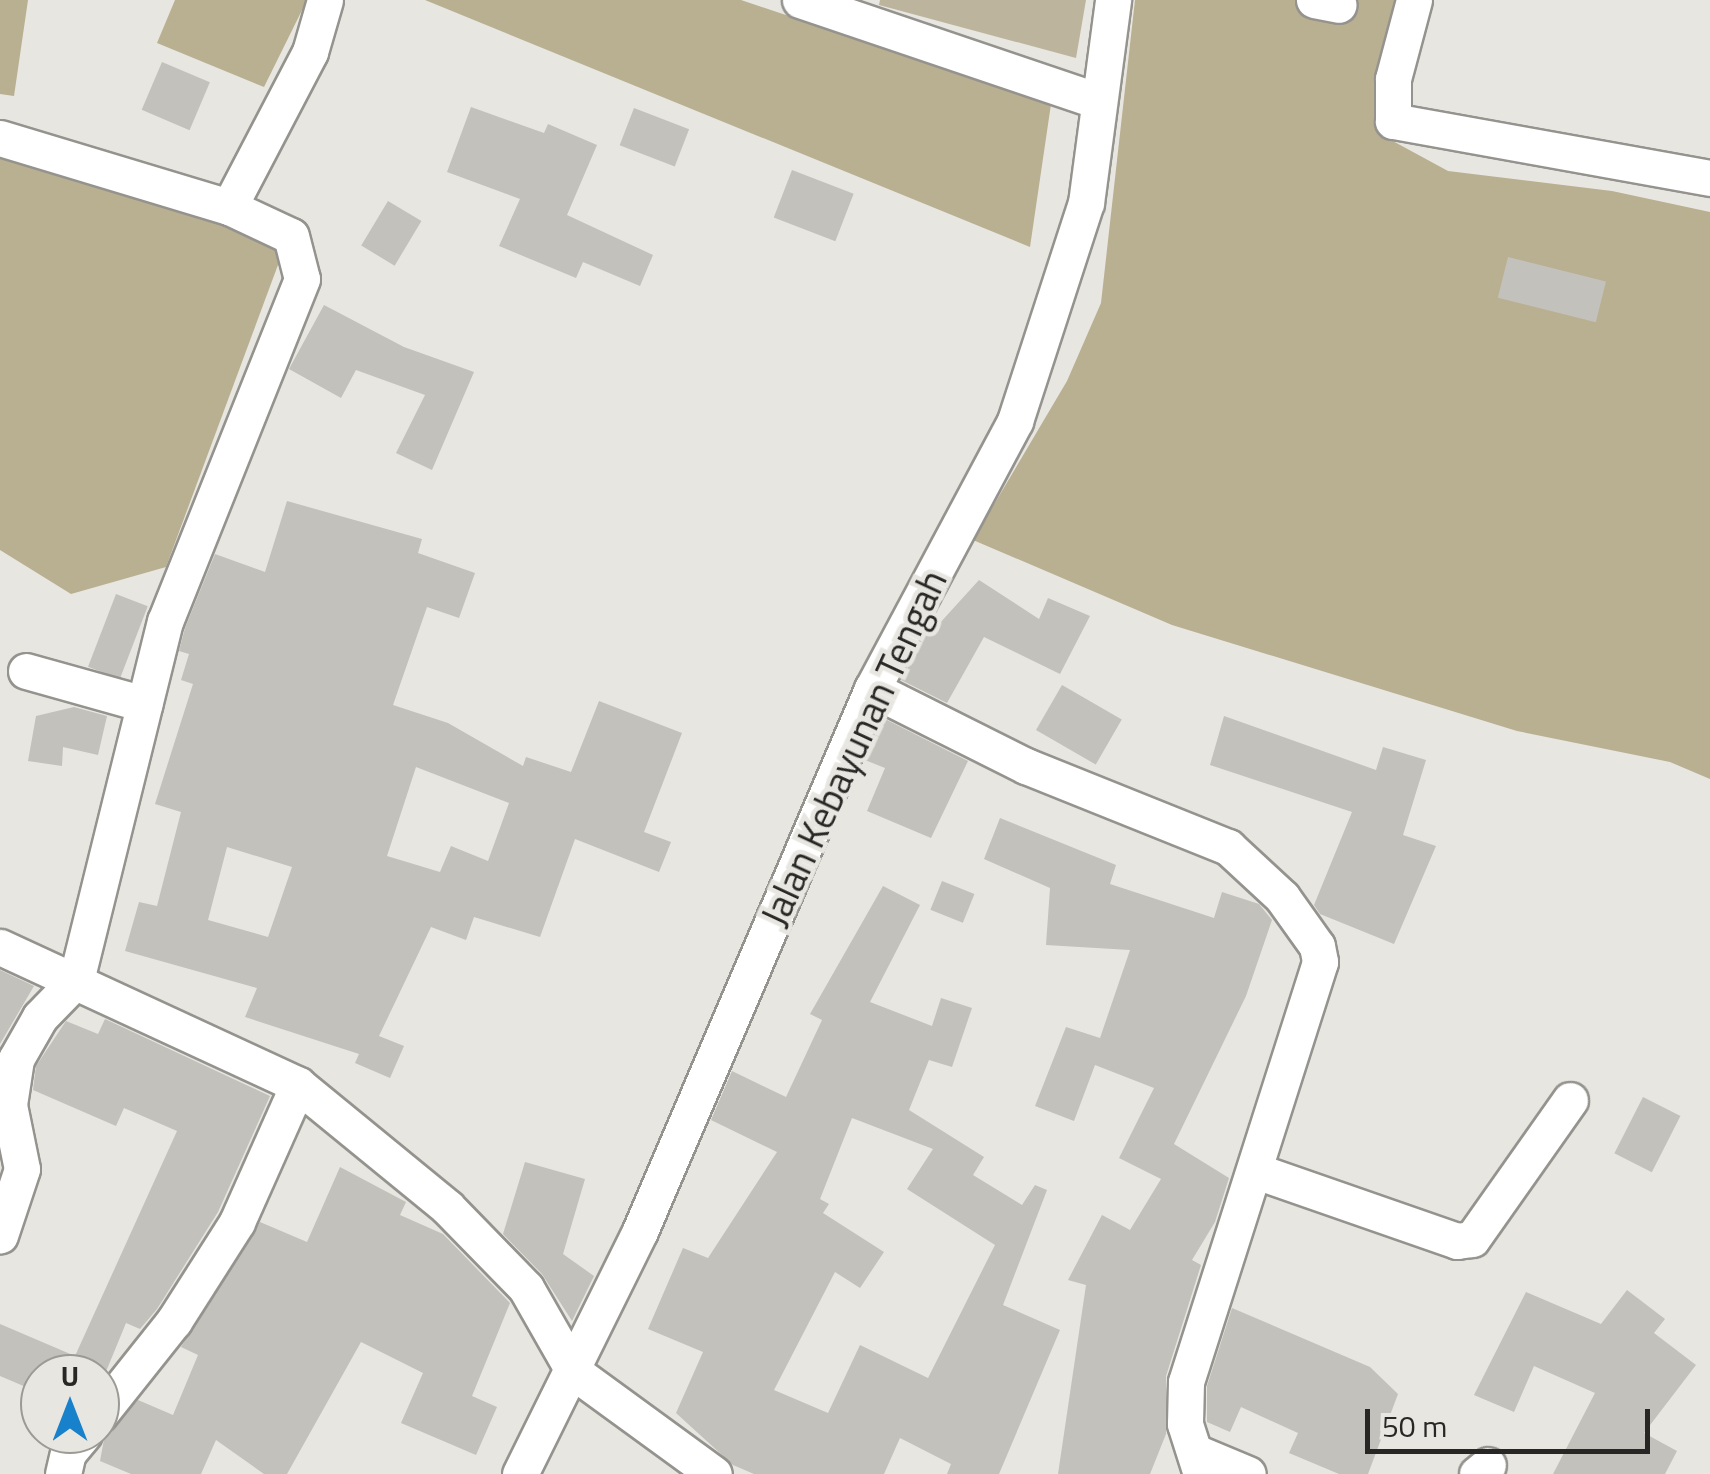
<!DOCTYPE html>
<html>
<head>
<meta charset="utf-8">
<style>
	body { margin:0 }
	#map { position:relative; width:1710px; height:1474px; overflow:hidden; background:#e7e6e0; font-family:"Titillium Web",sans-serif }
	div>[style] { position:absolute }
	.green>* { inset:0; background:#bcb49c }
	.forest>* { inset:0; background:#b9af91 }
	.building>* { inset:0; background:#c2c1bb; transform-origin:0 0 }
	.roads { filter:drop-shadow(2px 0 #95938e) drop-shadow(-2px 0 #95938e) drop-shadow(0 2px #95938e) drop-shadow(0 -2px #95938e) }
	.minor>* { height:35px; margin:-17.5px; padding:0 17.5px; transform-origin:17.5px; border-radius:17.5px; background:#fff }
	span { translate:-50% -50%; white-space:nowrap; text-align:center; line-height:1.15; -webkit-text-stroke:9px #e7e6e0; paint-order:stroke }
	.street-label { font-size:38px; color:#282725 }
	.north { position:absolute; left:20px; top:1354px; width:100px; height:100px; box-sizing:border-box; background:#e7e6e0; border:2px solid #9b9a95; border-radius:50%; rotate:0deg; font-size:28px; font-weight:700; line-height:40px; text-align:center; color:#282725 }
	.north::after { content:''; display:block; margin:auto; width:35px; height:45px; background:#1781cb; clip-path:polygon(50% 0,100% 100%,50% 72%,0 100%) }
	.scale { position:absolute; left:1365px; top:1409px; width:285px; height:45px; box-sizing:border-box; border:5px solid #282725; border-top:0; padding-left:12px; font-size:30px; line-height:35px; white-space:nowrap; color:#282725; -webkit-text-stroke:8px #e7e6e0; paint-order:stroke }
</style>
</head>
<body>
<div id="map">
	<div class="green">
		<i style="clip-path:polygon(880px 0,1086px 0,1076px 58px,879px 5px)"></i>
	</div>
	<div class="forest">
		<i style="clip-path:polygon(0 0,28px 0,14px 96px,0 94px)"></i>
		<i style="clip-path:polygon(175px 0,307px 0,264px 87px,157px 43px)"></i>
		<i style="clip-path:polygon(425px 0,741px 0,1051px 104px,1030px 247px)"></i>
		<i style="clip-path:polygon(1135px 0,1406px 0,1378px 133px,1448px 171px,1612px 191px,1710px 212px,1710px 779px,1670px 762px,1517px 731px,1172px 625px,973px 540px,1067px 381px,1101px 303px)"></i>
		<i style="clip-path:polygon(0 145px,77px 164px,285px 246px,166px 567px,71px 594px,0 550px)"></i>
	</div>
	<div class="building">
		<i style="left:162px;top:62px;width:52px;height:52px;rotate:23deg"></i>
		<i style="clip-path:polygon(471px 107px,544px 133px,548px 124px,597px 145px,567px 215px,653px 255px,640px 286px,583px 262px,576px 278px,499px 246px,520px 199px,447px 172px)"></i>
		<i style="left:634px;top:108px;width:59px;height:40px;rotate:21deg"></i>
		<i style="left:792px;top:170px;width:66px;height:51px;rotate:21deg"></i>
		<i style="left:388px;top:201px;width:39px;height:52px;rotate:31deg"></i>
		<i style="left:1508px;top:257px;width:101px;height:42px;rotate:14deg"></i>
		<i style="clip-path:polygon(324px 305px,404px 347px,474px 372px,432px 470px,396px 453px,425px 395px,356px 370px,341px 398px,289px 369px)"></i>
		<i style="clip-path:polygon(evenodd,287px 501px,422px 539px,418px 553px,475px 573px,459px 618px,427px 607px,393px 705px,448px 723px,523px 766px,526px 757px,571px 772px,599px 701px,682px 733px,644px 832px,671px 842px,659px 872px,575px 839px,540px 937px,474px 917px,466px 940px,431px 927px,379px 1036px,404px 1046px,390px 1078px,355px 1063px,359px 1054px,245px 1017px,257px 988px,125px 951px,139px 902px,157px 906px,181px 812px,155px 804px,193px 684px,181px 680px,189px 654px,179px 651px,185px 628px,215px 554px,265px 572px,287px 501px,416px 767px,509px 803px,488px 861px,451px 846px,440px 872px,387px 856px,416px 767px,287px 501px,227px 847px,292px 867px,268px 937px,208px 920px,227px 847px)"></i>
		<i style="clip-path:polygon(979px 580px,1039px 619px,1048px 598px,1090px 616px,1060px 674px,984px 637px,947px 703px,901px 680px,933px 621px,939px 624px)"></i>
		<i style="left:116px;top:594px;width:34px;height:78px;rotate:21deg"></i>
		<i style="left:1062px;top:685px;width:69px;height:52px;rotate:30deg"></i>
		<i style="clip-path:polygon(74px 707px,107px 716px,98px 755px,63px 747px,62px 766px,28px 761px,36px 716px)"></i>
		<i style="clip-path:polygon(1224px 716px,1376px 770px,1383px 747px,1426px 760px,1403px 835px,1436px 846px,1394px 944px,1320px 914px,1314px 905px,1352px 812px,1210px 765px)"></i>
		<i style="clip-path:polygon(883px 718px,968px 761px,931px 838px,867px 811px,885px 768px,865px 760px)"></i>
		<i style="clip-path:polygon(1000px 818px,1116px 865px,1110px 884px,1214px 918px,1222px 892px,1259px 904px,1272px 920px,1246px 996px,1174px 1144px,1229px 1178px,1215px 1222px,1192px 1260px,1201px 1265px,1166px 1376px,1166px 1434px,1150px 1474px,1058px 1474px,1086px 1285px,1068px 1280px,1102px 1215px,1130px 1230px,1161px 1179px,1119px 1158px,1154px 1088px,1095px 1065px,1074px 1121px,1035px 1106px,1066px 1027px,1100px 1038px,1130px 950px,1046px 945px,1050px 888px,984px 859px)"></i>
		<i style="left:942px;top:881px;width:35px;height:31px;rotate:22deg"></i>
		<i style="clip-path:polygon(evenodd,883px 886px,920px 905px,870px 1002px,932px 1026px,941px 998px,972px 1008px,952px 1067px,929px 1060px,909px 1110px,984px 1157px,973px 1175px,1022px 1205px,1035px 1185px,1047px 1190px,1003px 1305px,1060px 1330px,999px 1474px,947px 1474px,951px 1464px,900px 1438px,884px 1474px,754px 1474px,733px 1465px,676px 1413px,703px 1352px,648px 1329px,683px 1248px,708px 1258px,777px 1152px,711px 1120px,732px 1071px,786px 1097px,822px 1020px,810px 1014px,883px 886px,852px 1118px,933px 1149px,907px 1189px,995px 1245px,928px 1378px,860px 1345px,828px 1413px,774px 1390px,835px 1272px,860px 1288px,884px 1252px,823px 1213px,829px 1204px,820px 1199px,852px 1118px)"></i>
		<i style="clip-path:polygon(0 970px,34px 986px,0 1044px)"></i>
		<i style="clip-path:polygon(105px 1019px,270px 1096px,218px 1212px,157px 1309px,140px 1329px,126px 1323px,105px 1374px,40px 1374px,40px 1393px,0 1376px,0 1324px,75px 1356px,177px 1131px,124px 1108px,116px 1126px,33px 1090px,36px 1066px,66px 1021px,98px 1034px)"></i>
		<i style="left:1643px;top:1097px;width:42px;height:63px;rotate:27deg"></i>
		<i style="clip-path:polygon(525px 1162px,585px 1179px,563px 1254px,594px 1276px,572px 1321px,542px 1274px,503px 1234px)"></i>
		<i style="clip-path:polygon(340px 1167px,406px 1202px,400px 1215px,443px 1234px,510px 1303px,472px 1396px,497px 1407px,476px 1455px,401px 1423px,423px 1373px,361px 1342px,287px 1474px,264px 1474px,216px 1440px,201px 1474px,131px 1474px,100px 1461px,105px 1434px,138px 1400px,173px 1415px,198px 1355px,181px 1347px,260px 1222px,307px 1242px)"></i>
		<i style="clip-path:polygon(1627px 1290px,1665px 1319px,1654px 1333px,1696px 1365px,1644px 1433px,1677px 1451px,1665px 1474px,1553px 1474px,1595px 1393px,1534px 1366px,1514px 1412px,1474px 1395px,1526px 1292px,1601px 1324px)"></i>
		<i style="clip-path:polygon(1232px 1308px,1370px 1367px,1398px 1394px,1368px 1474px,1339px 1474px,1289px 1453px,1298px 1433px,1241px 1407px,1230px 1432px,1207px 1422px,1207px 1386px)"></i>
	</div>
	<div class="roads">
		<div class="minor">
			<i style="left:800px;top:0;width:315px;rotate:18.7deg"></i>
			<i style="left:1314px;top:0;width:25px;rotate:11deg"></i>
			<i style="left:1414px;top:0;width:82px;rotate:104.9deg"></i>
			<i style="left:1393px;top:79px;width:42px;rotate:90deg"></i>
			<i style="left:1393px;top:121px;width:322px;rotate:10.2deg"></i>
			<i style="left:0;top:138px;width:239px;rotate:16.8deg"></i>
			<i style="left:229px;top:207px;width:68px;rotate:25.1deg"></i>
			<i style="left:291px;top:236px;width:44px;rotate:75.7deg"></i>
			<i style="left:302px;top:279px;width:368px;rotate:111.8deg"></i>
			<i style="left:165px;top:621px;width:370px;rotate:103.9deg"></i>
			<i style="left:76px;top:980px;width:52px;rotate:134.2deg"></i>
			<i style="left:40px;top:1017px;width:48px;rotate:119.7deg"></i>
			<i style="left:16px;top:1059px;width:47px;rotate:98.7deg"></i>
			<i style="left:9px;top:1105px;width:65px;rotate:78.5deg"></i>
			<i style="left:22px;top:1169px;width:70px;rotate:108.4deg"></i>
			<i style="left:229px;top:207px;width:175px;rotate:-62.4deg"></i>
			<i style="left:310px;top:52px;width:54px;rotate:-73.9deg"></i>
			<i style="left:26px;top:671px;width:123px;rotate:15.6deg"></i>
			<i style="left:872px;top:689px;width:172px;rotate:26.6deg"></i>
			<i style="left:1026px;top:766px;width:218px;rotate:21.9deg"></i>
			<i style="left:1228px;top:847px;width:74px;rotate:42.8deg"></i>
			<i style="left:1282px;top:897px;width:60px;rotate:54.5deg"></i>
			<i style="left:1317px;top:946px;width:16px;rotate:79deg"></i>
			<i style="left:1320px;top:962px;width:441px;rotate:107.7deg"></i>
			<i style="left:1186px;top:1382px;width:42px;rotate:91.4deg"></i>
			<i style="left:1185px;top:1424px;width:52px;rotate:72.3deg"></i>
			<i style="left:0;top:947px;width:328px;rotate:24.8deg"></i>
			<i style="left:298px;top:1085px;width:193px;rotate:39.3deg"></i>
			<i style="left:447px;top:1207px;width:113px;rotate:45.7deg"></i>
			<i style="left:526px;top:1288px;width:97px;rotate:60.3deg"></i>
			<i style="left:574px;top:1372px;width:173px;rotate:36.1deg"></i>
			<i style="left:1256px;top:1171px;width:213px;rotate:19.2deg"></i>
			<i style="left:1457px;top:1241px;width:15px;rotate:-8deg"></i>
			<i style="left:1472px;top:1239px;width:170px;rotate:-54.8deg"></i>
			<i style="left:100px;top:1414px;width:119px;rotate:-51.5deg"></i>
			<i style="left:174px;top:1321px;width:117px;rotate:-57.5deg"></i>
			<i style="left:237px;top:1222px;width:150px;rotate:-66deg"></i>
			<i style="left:1195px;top:1452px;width:57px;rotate:22.5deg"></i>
			<i style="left:63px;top:1474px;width:22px;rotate:-77deg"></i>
			<i style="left:68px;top:1453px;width:25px;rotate:-50deg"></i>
			<i style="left:520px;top:1474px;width:271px;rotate:-63.7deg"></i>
			<i style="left:640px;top:1231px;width:590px;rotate:-66.83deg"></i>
			<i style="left:872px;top:689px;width:304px;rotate:-61.9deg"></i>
			<i style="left:1015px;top:421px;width:229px;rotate:-72deg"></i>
			<i style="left:1086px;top:203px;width:205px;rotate:-82.4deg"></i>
			<i style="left:1477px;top:1474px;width:14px;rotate:-39deg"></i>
		</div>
	</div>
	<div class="street-label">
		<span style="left:854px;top:748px;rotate:-65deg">Jalan Kebayunan Tengah</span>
	</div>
	<div class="north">U</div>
	<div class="scale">50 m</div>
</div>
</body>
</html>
